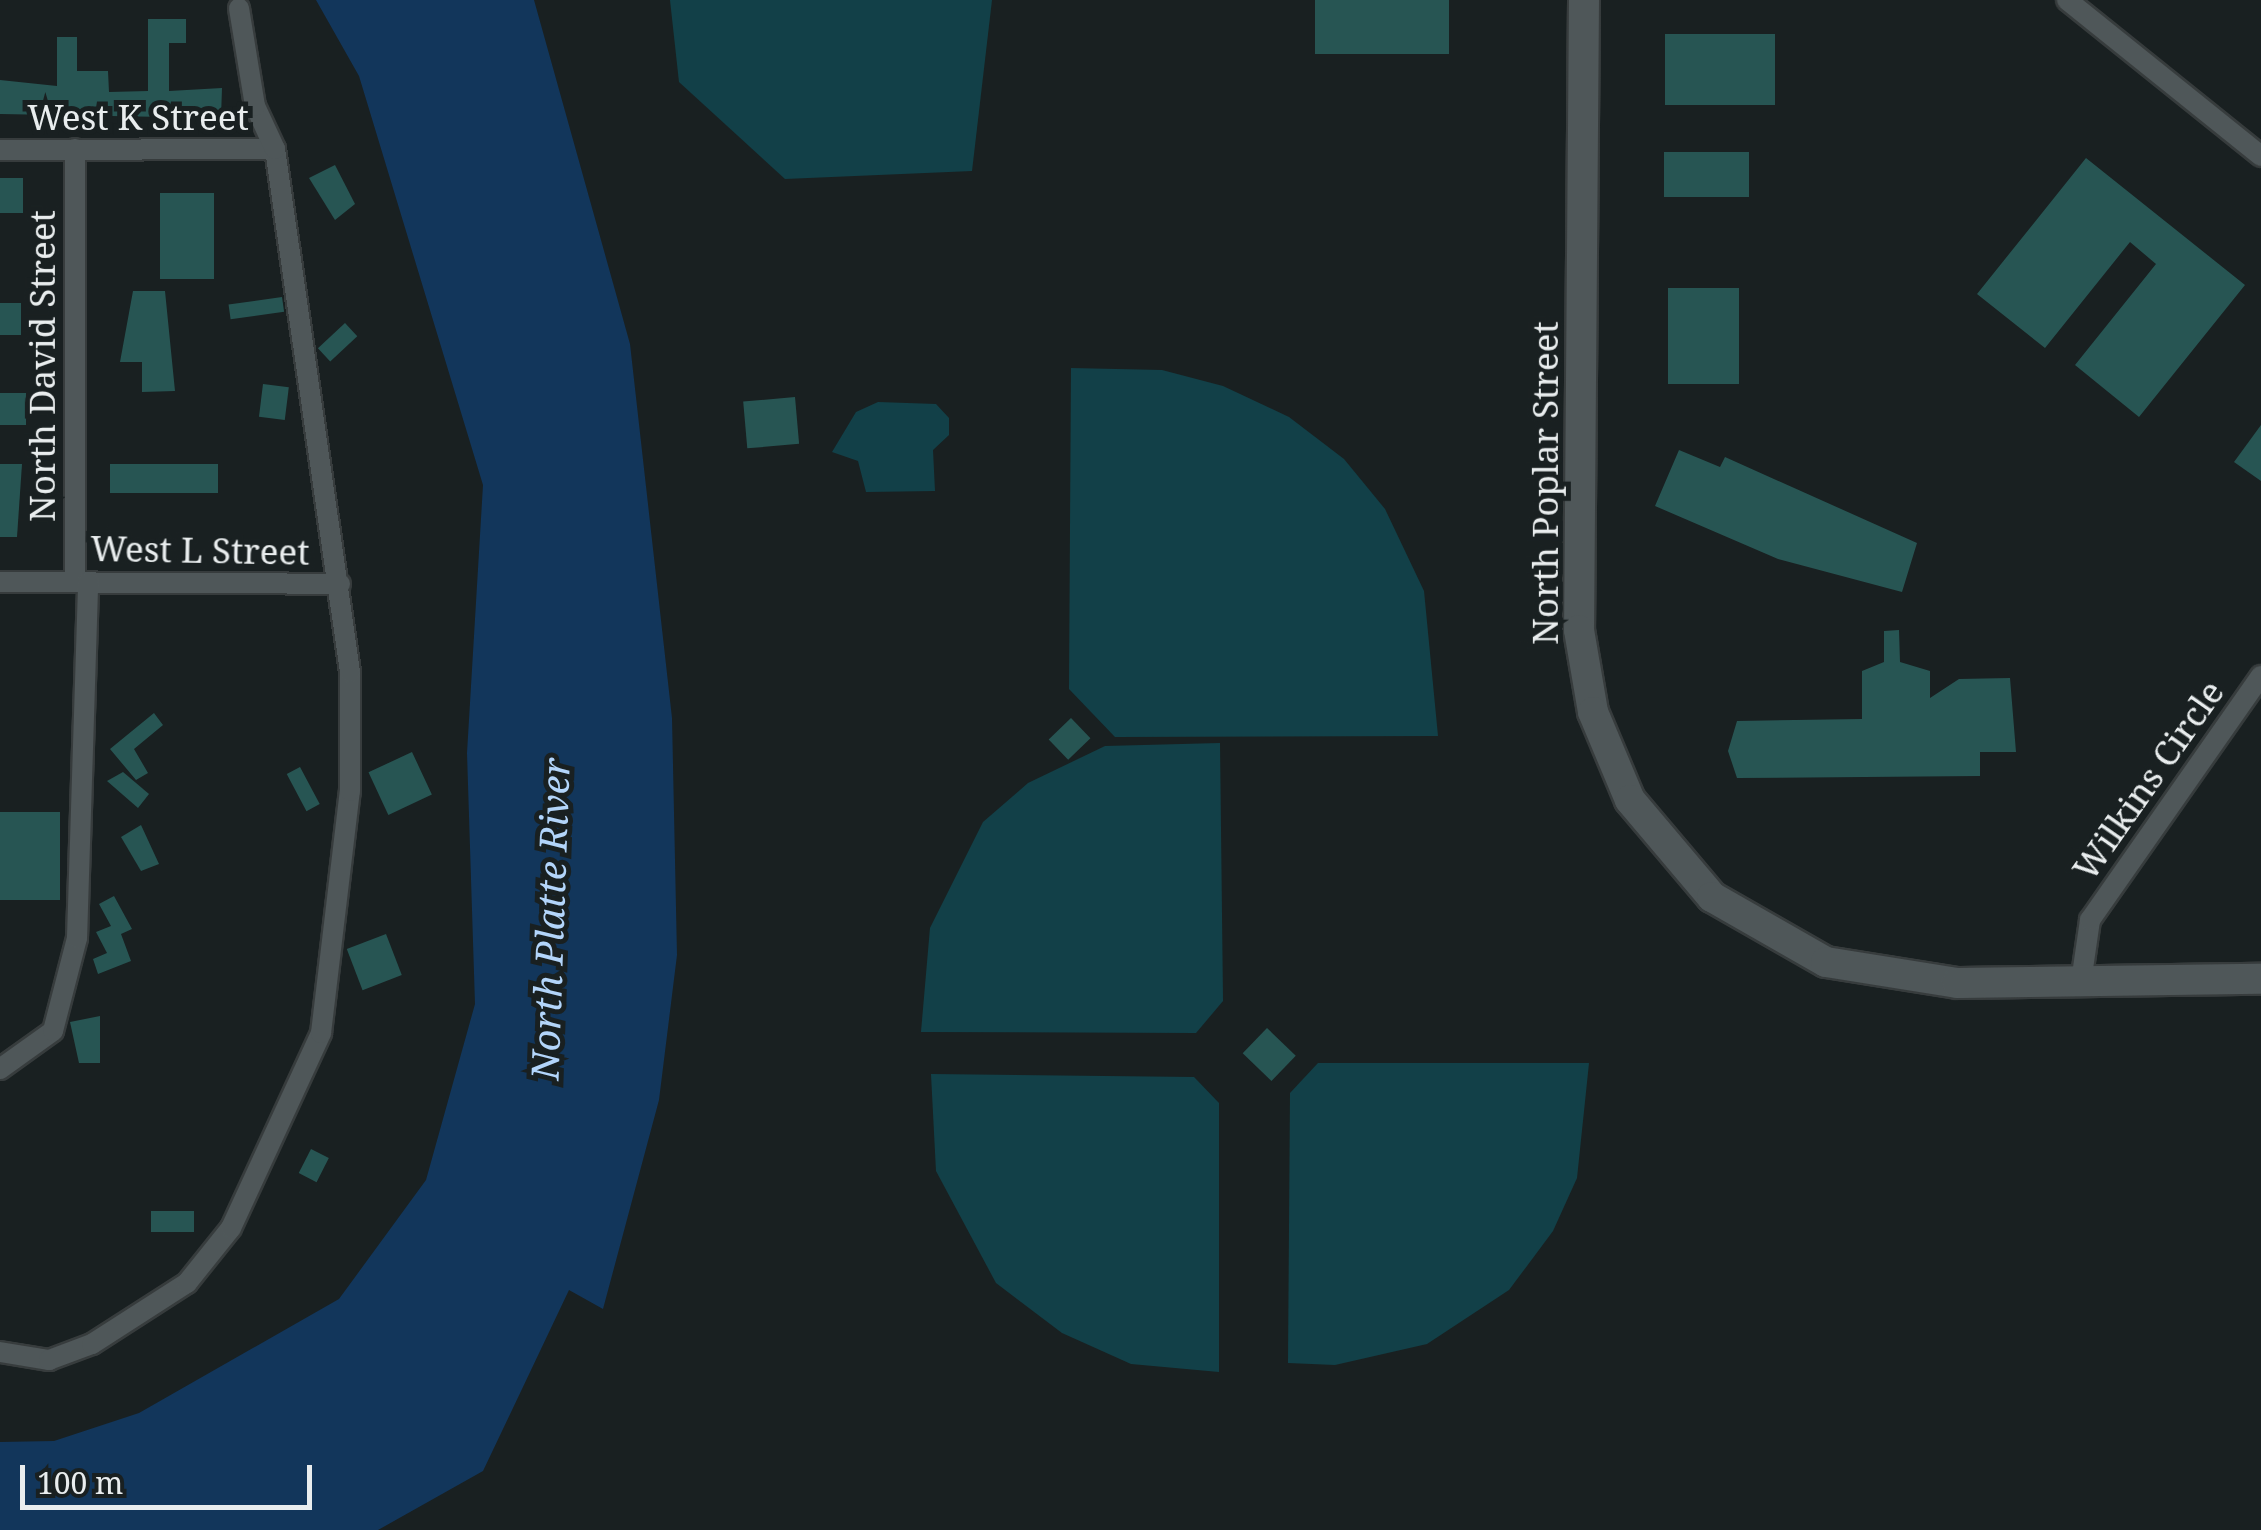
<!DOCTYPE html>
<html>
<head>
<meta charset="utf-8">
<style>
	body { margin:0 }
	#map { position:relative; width:2261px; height:1530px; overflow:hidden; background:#192021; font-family:"Noto Serif",serif }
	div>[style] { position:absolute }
	.green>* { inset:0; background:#124048 }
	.water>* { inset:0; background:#12365b }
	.building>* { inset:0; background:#275553; transform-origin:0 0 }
	.roads { filter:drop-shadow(2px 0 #373c3d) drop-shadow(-2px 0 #373c3d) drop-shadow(0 2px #373c3d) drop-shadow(0 -2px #373c3d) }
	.street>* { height:20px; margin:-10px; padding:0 10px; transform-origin:10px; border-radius:10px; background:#4f5759 }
	.secondary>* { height:30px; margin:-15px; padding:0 15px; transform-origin:15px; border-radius:15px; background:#4f5759 }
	span { translate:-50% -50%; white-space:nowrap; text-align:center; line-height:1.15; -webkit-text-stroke:10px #192021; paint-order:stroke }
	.street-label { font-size:35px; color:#e9edee }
	.water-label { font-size:38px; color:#b3d5fa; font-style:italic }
	.scale { position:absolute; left:20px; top:1465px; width:292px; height:45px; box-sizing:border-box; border:5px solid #e9edee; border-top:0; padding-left:12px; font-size:30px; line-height:35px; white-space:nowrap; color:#e9edee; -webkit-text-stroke:8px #192021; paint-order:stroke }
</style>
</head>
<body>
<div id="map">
	<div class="green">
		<i style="clip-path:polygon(670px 0,992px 0,972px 171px,785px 179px,679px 82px)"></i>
		<i style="clip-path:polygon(1071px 368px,1162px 370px,1223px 386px,1289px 417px,1344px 459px,1385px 509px,1424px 591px,1438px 736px,1115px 737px,1069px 689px)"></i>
		<i style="clip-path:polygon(878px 402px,936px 404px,949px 418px,949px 435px,933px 450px,935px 491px,866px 492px,858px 461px,832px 452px,856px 412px)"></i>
		<i style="clip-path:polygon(1220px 743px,1223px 1001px,1196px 1033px,921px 1032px,930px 928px,983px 822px,1028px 783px,1105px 746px)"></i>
		<i style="clip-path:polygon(1318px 1063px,1589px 1063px,1577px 1178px,1553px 1231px,1509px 1290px,1427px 1344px,1335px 1365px,1288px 1363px,1290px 1093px)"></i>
		<i style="clip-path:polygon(931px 1074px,1194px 1077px,1219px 1103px,1219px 1372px,1131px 1364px,1062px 1333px,996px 1283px,936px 1171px)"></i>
	</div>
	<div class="water">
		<i style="clip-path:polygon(316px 0,534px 0,630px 344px,672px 718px,677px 955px,659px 1100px,603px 1309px,569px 1290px,483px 1471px,378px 1530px,0 1530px,0 1442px,54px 1441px,139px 1413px,339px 1299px,426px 1180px,475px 1004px,467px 753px,483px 485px,359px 76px)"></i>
	</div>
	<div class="building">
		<i style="left:1315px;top:0;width:134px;height:54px"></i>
		<i style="clip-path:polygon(148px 19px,186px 19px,186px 43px,169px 43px,169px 91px,222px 88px,221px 118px,0 114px,0 80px,57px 86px,57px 37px,77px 37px,77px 71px,108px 71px,109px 92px,148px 91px)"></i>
		<i style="left:1665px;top:34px;width:110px;height:71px"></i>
		<i style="left:1749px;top:152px;width:45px;height:85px;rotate:90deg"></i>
		<i style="clip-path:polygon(2086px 158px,2245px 285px,2139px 417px,2075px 365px,2156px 264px,2130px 242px,2045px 348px,1977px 294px)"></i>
		<i style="clip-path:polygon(335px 165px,355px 204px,335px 220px,309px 178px)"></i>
		<i style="left:0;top:178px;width:23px;height:35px"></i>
		<i style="left:160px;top:193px;width:54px;height:86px"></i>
		<i style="left:1668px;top:288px;width:71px;height:96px"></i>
		<i style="clip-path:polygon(133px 291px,165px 291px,175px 391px,142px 392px,142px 362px,120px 362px)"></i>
		<i style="left:282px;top:297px;width:15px;height:54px;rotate:82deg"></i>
		<i style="left:0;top:303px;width:21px;height:32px"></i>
		<i style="left:345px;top:323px;width:18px;height:37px;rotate:47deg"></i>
		<i style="left:263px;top:384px;width:26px;height:33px;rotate:7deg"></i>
		<i style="left:26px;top:393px;width:32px;height:26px;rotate:90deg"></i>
		<i style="left:795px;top:397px;width:47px;height:52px;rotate:85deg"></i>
		<i style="clip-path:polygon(2261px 425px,2261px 481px,2234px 462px)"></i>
		<i style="clip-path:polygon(1679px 450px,1720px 467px,1725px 457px,1917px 543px,1902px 592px,1778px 559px,1655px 506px)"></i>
		<i style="clip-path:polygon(0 464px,22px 464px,17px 537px,0 537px)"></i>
		<i style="left:110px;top:464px;width:108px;height:29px"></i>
		<i style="clip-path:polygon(1899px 630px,1900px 662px,1930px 671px,1930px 698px,1959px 679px,2010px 678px,2016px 752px,1980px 752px,1980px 776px,1737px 778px,1728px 751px,1737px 721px,1862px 719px,1862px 671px,1884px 662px,1884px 631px)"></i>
		<i style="clip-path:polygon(154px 713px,163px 725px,134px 749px,148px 773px,136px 780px,110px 749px)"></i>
		<i style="left:1071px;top:718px;width:28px;height:31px;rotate:46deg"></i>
		<i style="left:412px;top:752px;width:47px;height:48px;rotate:65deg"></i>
		<i style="left:300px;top:767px;width:42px;height:15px;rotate:62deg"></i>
		<i style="clip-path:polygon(123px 772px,149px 794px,138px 808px,107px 781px)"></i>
		<i style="left:0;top:812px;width:60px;height:88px"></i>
		<i style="clip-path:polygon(141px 825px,159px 864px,141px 871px,121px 837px)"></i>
		<i style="clip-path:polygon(114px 896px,132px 929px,121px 934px,131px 961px,98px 974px,93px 959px,107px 953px,96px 932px,111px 926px,99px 904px)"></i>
		<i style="left:386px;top:934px;width:44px;height:42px;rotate:69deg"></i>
		<i style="clip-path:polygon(100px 1016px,100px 1063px,79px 1063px,70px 1022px)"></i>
		<i style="left:1267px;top:1028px;width:40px;height:35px;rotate:44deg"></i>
		<i style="left:311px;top:1149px;width:20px;height:27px;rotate:27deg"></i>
		<i style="left:151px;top:1211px;width:43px;height:21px"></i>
	</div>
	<div class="roads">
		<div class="street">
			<i style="left:2067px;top:0;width:249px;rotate:38.8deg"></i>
			<i style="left:75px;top:149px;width:433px;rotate:90deg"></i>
			<i style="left:0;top:150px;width:275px;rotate:-0.2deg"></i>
			<i style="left:0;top:582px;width:340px;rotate:0.3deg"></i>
			<i style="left:2081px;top:982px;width:63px;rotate:-81.7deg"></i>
			<i style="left:2090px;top:920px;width:298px;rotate:-55deg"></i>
			<i style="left:0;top:1069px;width:65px;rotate:-35.6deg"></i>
			<i style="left:53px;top:1031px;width:96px;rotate:-75.5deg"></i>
			<i style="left:77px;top:938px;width:356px;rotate:-88.2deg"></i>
			<i style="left:0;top:1352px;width:50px;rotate:9.3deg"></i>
			<i style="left:49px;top:1360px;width:46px;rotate:-20.4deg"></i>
			<i style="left:92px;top:1344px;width:113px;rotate:-32.7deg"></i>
			<i style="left:187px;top:1283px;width:70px;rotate:-51.3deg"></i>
			<i style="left:231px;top:1228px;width:215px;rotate:-65.2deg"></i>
			<i style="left:321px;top:1033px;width:244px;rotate:-83.2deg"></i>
			<i style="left:350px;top:791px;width:119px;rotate:-90deg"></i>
			<i style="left:350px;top:672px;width:528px;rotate:-98.16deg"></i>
			<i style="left:275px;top:149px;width:47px;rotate:-114.9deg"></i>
			<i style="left:255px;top:106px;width:99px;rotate:-99.3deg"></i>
		</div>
		<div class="secondary">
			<i style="left:1584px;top:0;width:630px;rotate:90.45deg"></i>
			<i style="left:1579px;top:630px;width:83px;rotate:80.3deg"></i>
			<i style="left:1593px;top:712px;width:95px;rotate:67.2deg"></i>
			<i style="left:1630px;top:800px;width:127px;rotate:49.8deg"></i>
			<i style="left:1712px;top:897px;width:131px;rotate:29.7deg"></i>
			<i style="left:1826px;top:962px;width:133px;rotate:9.1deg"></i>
			<i style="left:1957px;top:983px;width:304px;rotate:-0.8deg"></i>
		</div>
	</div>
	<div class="street-label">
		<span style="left:138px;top:117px">West K Street</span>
		<span style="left:42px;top:366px;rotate:-90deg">North David Street</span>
		<span style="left:1545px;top:483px;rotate:-90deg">North Poplar Street</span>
		<span style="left:200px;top:550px;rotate:1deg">West L Street</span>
		<span style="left:2148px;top:780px;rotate:-55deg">Wilkins Circle</span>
	</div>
	<div class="water-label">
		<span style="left:550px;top:919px;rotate:-88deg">North Platte River</span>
	</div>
	<div class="scale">100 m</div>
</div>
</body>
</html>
